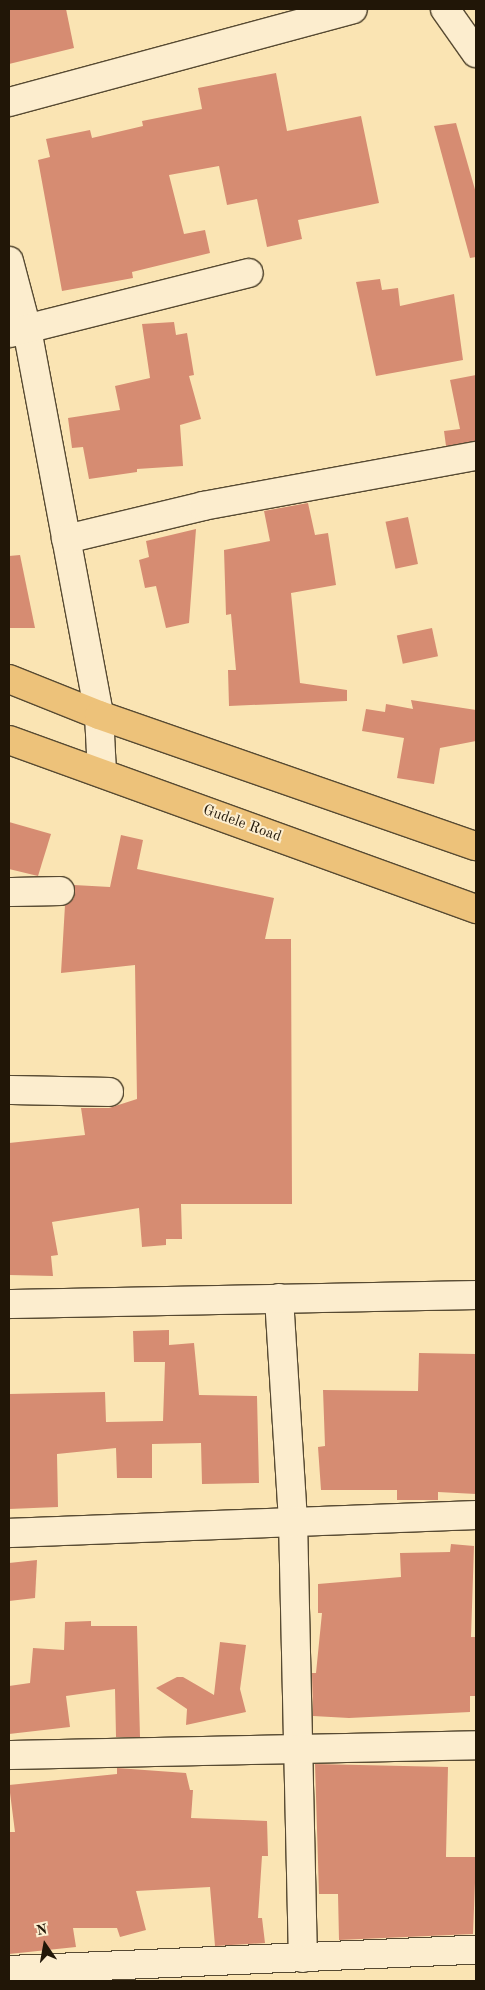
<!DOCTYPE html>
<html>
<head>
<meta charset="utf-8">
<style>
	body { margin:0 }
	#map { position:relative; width:485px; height:1990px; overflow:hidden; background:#fae4b3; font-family:"Old Standard TT",serif }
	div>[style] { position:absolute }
	.building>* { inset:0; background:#d68c72; transform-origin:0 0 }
	.roads { filter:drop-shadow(1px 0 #574a32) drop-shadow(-1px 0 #574a32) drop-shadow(0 1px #574a32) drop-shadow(0 -1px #574a32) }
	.minor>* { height:28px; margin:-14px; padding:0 14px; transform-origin:14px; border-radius:14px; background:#fcedce }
	.trunk>* { height:28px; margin:-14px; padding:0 14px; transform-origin:14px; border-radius:14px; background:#edc27a }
	span { translate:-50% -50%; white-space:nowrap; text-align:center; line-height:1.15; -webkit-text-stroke:4px #fcedce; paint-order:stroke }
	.street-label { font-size:15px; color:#211607 }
	.frame { position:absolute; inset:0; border:10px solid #211607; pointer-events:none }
	.north { position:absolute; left:20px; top:1920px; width:50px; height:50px; -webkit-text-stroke:4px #fcedce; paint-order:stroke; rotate:348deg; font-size:14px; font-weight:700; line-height:20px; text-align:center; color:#211607 }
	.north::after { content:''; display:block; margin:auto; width:18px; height:22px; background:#211607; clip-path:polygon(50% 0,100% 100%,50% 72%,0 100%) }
</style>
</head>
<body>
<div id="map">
	<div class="building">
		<i style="clip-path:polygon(9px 9px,66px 9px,74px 48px,9px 64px)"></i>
		<i style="clip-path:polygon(276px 73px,287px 131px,361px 116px,379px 203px,298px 220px,302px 239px,267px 247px,257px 199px,227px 205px,219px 166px,169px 175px,184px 234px,205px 230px,210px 253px,132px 272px,133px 278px,62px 291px,38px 160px,50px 157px,46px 139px,90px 130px,92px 138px,143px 126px,142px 121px,202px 109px,198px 88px)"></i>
		<i style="clip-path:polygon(456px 123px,476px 193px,476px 257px,470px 258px,434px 126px)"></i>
		<i style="clip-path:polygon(380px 279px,382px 290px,398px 288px,400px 306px,454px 294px,463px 360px,376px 376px,356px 282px)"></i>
		<i style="clip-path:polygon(174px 322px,176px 335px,187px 333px,194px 375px,189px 376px,201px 419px,180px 425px,183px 466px,137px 469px,137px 472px,89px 479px,83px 447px,72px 448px,68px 418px,120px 410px,115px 386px,150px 378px,142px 324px)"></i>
		<i style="clip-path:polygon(476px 375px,476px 441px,446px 446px,444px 431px,460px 429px,450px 380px)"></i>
		<i style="clip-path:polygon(308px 503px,315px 535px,328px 533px,336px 585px,291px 593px,300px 683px,347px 690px,347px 701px,229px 706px,228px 670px,236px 670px,231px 614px,226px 615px,224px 550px,270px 541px,264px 511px)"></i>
		<i style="left:408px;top:517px;width:48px;height:23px;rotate:78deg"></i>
		<i style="clip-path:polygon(196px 529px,189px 623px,166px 628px,156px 586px,145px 588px,139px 560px,149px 557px,146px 541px)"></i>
		<i style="clip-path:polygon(20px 555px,35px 628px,9px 628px,9px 556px)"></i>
		<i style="left:432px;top:628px;width:29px;height:36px;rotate:78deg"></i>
		<i style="clip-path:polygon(411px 700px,476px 710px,476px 741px,440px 748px,434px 784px,397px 778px,404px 738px,362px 731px,366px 709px,385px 712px,386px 704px,413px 709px)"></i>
		<i style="clip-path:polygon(9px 822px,51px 834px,38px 876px,9px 869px)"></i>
		<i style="clip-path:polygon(121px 835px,143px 840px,137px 869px,274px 898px,265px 939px,291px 939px,292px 1204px,181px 1204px,182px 1239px,166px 1239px,166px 1245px,142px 1247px,139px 1208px,52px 1222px,58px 1255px,51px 1256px,53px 1276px,9px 1275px,9px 1143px,85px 1135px,81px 1108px,109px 1108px,137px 1099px,135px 965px,61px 973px,65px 905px,74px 898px,74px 885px,110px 887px)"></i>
		<i style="clip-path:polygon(169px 1330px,169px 1345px,194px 1343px,199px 1395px,257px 1396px,259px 1483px,202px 1484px,201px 1443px,152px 1444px,152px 1478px,117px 1478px,116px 1448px,57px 1454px,58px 1507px,9px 1509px,9px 1394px,105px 1392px,106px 1422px,163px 1421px,165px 1362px,134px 1362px,133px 1331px)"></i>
		<i style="clip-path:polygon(419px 1353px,476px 1354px,476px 1494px,438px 1492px,438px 1500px,397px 1500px,397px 1490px,321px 1490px,318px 1447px,325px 1446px,323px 1390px,418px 1391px)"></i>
		<i style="clip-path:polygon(451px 1544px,474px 1546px,471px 1637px,476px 1637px,476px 1696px,470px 1696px,470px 1712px,349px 1718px,313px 1716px,312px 1673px,316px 1673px,322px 1613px,318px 1613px,318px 1584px,401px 1577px,400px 1553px,450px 1552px)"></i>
		<i style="clip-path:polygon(37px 1560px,35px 1598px,9px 1601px,9px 1563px)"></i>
		<i style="clip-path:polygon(91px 1621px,91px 1626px,137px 1626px,140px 1737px,116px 1737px,115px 1689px,66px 1696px,70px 1727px,9px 1734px,9px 1686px,30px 1683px,33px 1648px,64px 1650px,65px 1622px)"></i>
		<i style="clip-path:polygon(220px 1642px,246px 1645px,240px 1689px,246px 1712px,186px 1725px,187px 1709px,156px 1688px,177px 1677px,183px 1677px,214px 1695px)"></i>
		<i style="clip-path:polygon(315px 1764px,448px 1767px,446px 1857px,476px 1857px,473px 1934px,339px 1940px,338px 1894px,319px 1894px)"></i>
		<i style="clip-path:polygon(117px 1768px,186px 1773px,190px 1790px,193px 1790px,191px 1818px,267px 1821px,268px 1856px,262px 1856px,258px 1918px,262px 1918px,265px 1943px,215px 1946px,210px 1887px,136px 1891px,146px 1930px,120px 1937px,117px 1928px,73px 1928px,76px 1947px,9px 1954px,9px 1832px,15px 1832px,9px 1785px,117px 1774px)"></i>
	</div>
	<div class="roads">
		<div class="minor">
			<i style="left:445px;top:9px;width:54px;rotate:54.8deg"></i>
			<i style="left:9px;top:102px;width:356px;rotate:-15.1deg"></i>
			<i style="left:9px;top:261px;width:70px;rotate:75.2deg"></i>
			<i style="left:27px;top:329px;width:393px;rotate:79.4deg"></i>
			<i style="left:99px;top:715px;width:58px;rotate:87deg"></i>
			<i style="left:10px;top:333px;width:246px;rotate:-14.1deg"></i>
			<i style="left:66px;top:539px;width:141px;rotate:-13.5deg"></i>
			<i style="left:203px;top:506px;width:278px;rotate:-10.4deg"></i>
			<i style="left:9px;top:892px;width:51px;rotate:-1.1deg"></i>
			<i style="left:9px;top:1090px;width:100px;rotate:1.1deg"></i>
			<i style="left:279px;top:1298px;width:222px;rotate:86.4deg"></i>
			<i style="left:293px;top:1520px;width:438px;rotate:88.7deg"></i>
			<i style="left:9px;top:1304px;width:467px;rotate:-1.1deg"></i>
			<i style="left:9px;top:1533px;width:467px;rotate:-2.2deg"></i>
			<i style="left:9px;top:1755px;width:467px;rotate:-1.2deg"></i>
			<i style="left:9px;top:1970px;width:467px;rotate:-2.5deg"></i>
		</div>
		<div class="trunk">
			<i style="left:9px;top:679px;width:97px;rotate:21.8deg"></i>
			<i style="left:99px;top:715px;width:399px;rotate:19.2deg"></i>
			<i style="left:9px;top:740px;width:497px;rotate:19.9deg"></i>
		</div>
	</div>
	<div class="street-label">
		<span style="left:242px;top:824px;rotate:20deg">Gudele Road</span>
	</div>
	<div class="frame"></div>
	<div class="north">N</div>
</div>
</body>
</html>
